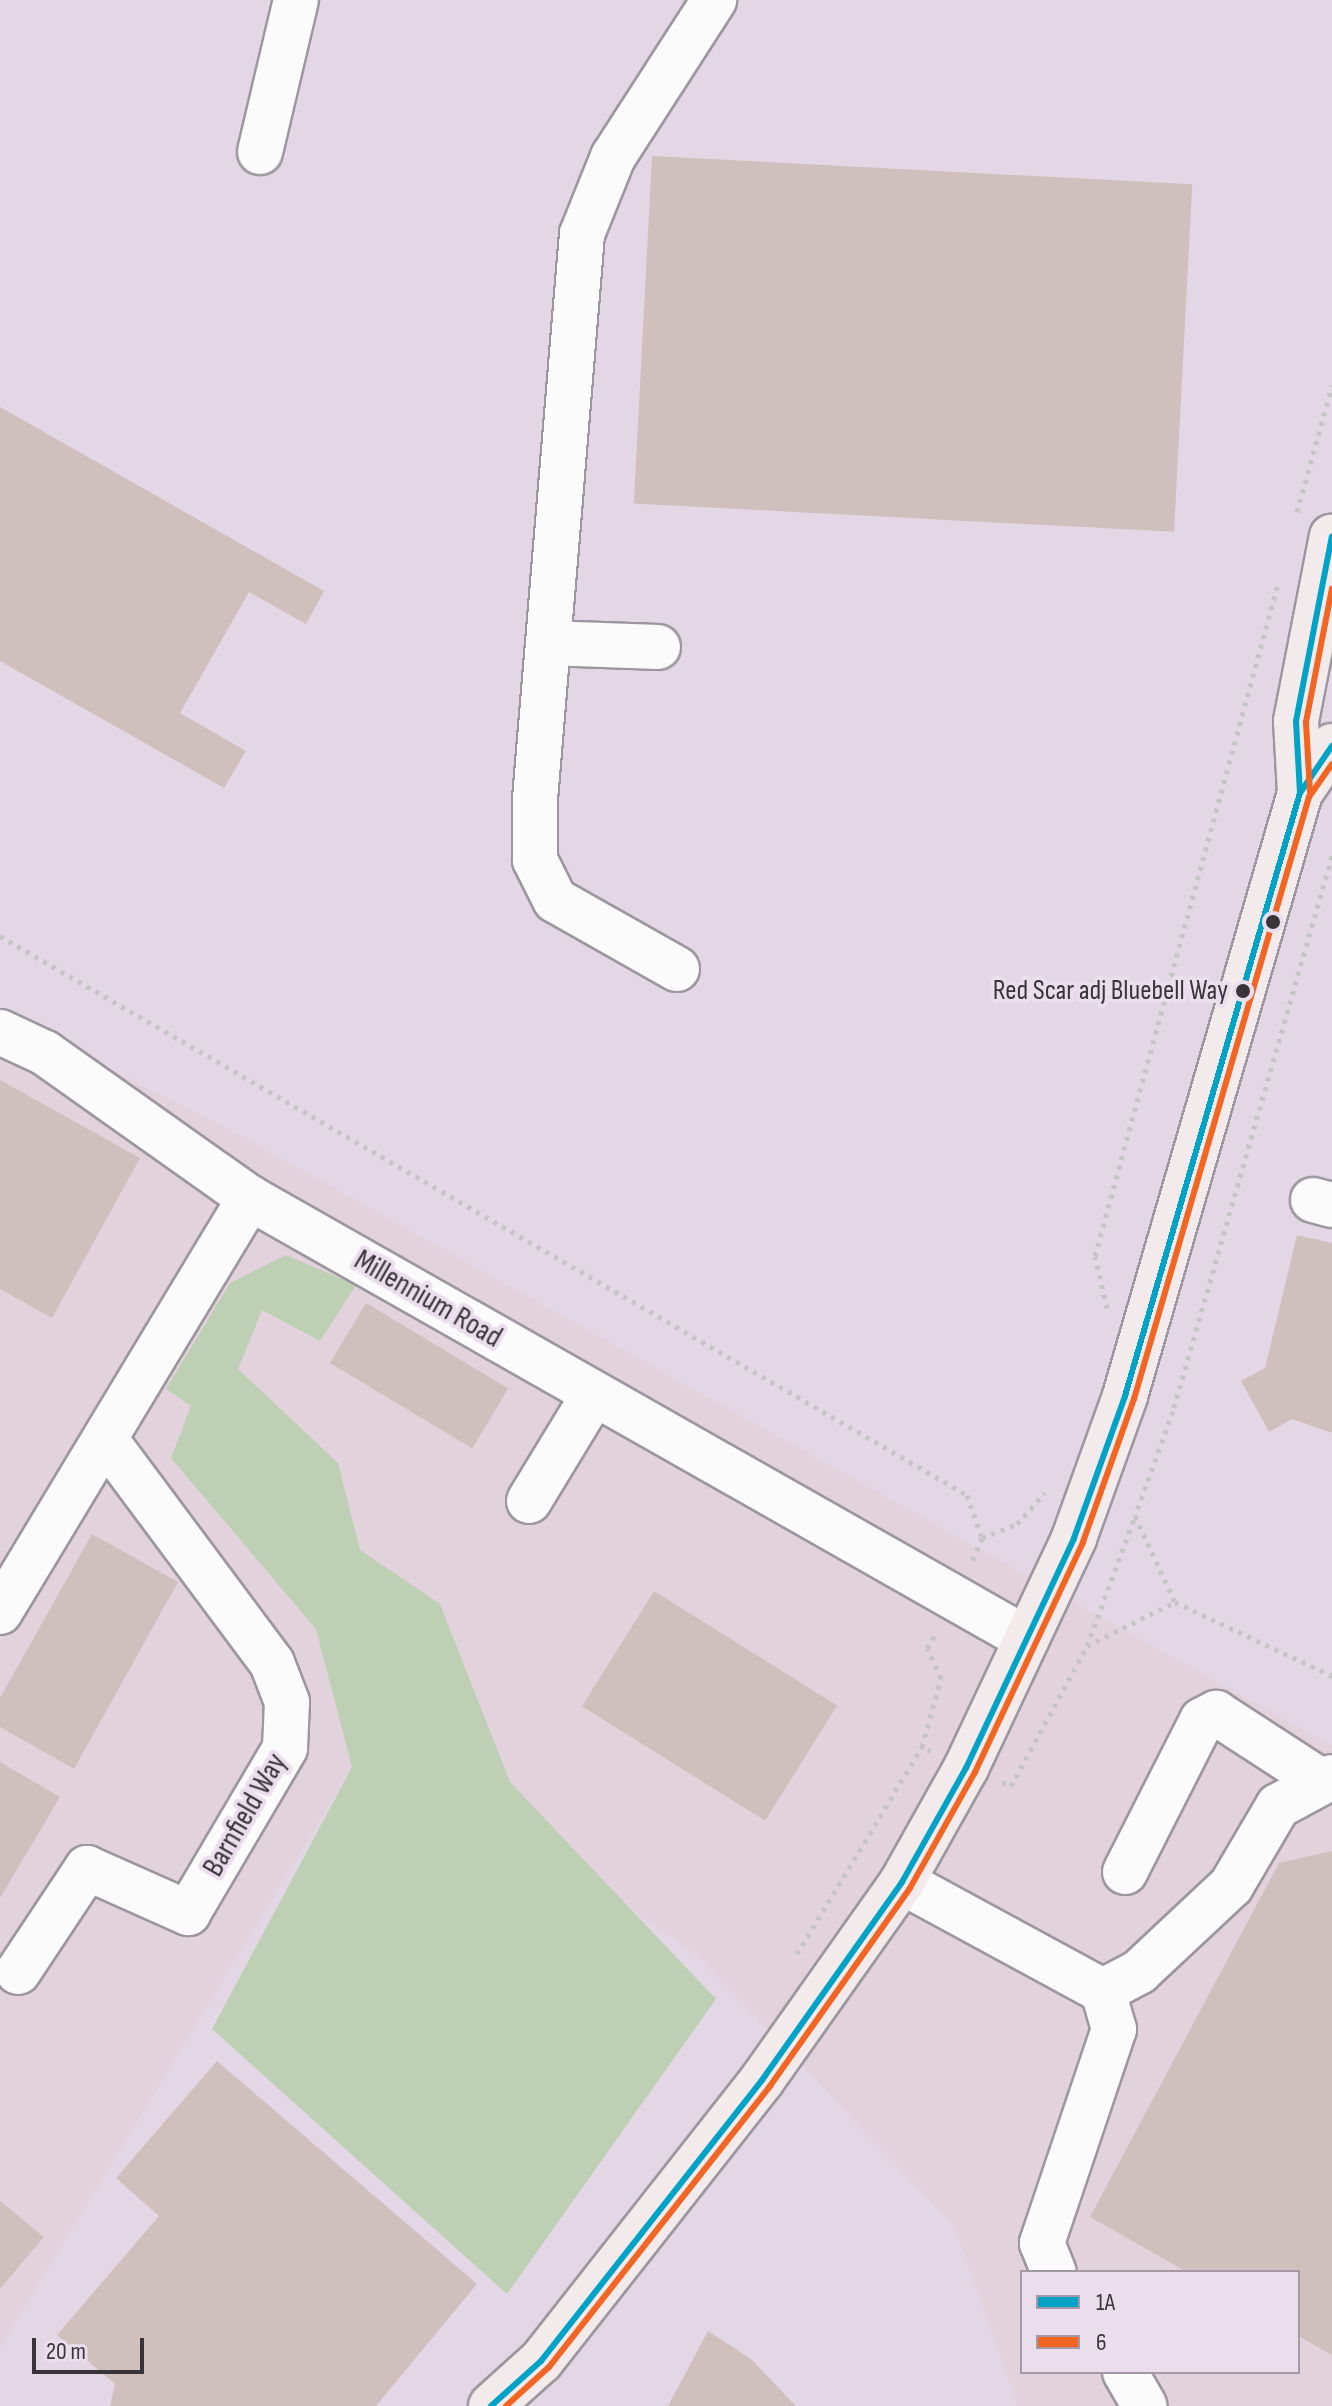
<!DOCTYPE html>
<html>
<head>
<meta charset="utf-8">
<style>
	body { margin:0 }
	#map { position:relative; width:1332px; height:2406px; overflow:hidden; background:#e8e2ea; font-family:"Sofia Sans Condensed",sans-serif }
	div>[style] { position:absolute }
	.built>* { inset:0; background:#e3d7e5 }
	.industrial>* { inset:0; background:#e2d2dc }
	.forest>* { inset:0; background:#bdd0b3 }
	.building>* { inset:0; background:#d0c0bd; transform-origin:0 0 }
	.path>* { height:5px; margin-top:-2.5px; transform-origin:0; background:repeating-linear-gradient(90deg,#c7c4c8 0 4px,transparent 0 10px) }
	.roads { filter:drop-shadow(2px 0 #9c979e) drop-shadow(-2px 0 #9c979e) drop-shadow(0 2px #9c979e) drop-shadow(0 -2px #9c979e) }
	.minor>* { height:44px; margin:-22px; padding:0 22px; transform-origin:22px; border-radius:22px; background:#fcfbfc }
	.major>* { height:44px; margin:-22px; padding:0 22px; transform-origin:22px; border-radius:22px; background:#f2eaeb }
	.bus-1>* { height:6px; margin:-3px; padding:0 3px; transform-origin:3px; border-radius:3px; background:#03a3c7 }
	.bus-2>* { height:6px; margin:-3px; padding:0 3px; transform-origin:3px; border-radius:3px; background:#f26522 }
	.dots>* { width:22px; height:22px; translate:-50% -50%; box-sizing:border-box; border:4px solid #eadeed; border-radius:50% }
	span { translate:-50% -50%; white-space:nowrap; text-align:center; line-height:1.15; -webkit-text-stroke:8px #eadeed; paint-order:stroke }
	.bus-label { font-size:28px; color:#383439 }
	.right { translate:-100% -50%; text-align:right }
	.street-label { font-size:30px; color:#383439 }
	.legend { position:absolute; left:1020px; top:2270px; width:280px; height:104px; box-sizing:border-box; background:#eadeed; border:2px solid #a39aa5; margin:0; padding:10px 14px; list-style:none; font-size:24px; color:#383439 }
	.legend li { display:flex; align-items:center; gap:16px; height:40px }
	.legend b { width:40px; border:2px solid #a39aa5 }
	.scale { position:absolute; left:32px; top:2338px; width:112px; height:36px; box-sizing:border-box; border:4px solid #383439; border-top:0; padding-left:10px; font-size:24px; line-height:28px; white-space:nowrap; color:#383439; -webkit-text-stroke:6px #eadeed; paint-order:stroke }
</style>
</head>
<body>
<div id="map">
	<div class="built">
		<i style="clip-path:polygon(evenodd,0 0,1332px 0,1332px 2406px,0 2406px,0 0,1022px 2272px,1298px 2272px,1298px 2372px,1022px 2372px,1022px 2272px)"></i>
	</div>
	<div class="industrial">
		<i style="clip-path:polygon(evenodd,0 1014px,225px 1127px,1332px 1746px,1332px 2406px,1018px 2406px,954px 2226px,697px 1955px,373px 1733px,0 2348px,0 1014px,1022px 2272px,1298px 2272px,1298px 2372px,1022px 2372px,1022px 2272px)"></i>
	</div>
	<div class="forest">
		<i style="clip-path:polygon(286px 1255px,356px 1285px,320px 1341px,262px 1310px,238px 1369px,338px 1463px,360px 1550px,440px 1604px,510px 1782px,716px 1999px,507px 2294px,212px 2029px,352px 1767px,316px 1629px,171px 1458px,191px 1406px,166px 1389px,230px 1283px)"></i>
	</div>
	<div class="building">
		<i style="left:652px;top:156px;width:541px;height:348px;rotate:3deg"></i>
		<i style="clip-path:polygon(0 407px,324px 591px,306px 624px,249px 592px,180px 713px,246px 751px,224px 788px,0 661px)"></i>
		<i style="clip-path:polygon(0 1080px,140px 1158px,52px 1318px,0 1289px)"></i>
		<i style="clip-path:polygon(1297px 1235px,1332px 1243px,1332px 1433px,1292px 1419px,1269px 1432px,1241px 1381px,1265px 1368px)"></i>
		<i style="left:366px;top:1303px;width:166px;height:70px;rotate:31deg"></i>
		<i style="clip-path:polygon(92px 1534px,178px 1582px,74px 1769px,0 1727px,0 1698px)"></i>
		<i style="left:654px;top:1591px;width:216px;height:136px;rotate:32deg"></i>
		<i style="clip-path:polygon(0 1762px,60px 1797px,0 1898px)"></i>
		<i style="clip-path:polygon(1332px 1851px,1332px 2355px,1298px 2336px,1298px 2272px,1187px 2272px,1090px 2217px,1279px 1863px)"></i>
		<i style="clip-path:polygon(217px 2061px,477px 2284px,376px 2406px,110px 2406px,115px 2384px,57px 2335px,159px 2216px,116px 2178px)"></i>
		<i style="clip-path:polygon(0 2201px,44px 2237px,0 2289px)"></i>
		<i style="clip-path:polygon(708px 2331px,751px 2359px,796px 2406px,668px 2406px)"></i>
	</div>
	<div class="path">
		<i style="left:1297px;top:512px;width:131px;rotate:-74.5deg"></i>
		<i style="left:1332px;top:856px;width:577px;rotate:105.99deg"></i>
		<i style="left:1173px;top:1411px;width:112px;rotate:109.9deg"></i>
		<i style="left:1135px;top:1516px;width:95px;rotate:65.1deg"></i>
		<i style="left:1175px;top:1602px;width:174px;rotate:25.2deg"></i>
		<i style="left:0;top:936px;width:1117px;rotate:30.03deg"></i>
		<i style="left:967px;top:1495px;width:46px;rotate:70.8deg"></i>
		<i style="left:982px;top:1538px;width:26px;rotate:113deg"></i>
		<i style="left:1107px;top:1308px;width:53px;rotate:-103deg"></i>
		<i style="left:1095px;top:1256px;width:696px;rotate:-74.77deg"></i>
		<i style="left:982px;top:1538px;width:38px;rotate:-22deg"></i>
		<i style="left:1017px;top:1524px;width:42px;rotate:-47.9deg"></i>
		<i style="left:1087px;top:1646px;width:98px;rotate:-26.6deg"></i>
		<i style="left:931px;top:1751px;width:10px;rotate:-156deg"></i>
		<i style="left:922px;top:1747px;width:72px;rotate:-74.6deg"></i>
		<i style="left:941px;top:1678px;width:33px;rotate:-115deg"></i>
		<i style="left:927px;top:1648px;width:19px;rotate:-58deg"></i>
		<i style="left:1002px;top:1782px;width:10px;rotate:24deg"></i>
		<i style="left:1011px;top:1786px;width:159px;rotate:-61.5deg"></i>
		<i style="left:1087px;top:1646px;width:139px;rotate:-69.7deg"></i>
		<i style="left:797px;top:1954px;width:242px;rotate:-58.9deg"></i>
	</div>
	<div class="roads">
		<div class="minor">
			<i style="left:260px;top:152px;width:156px;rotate:-76.7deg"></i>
			<i style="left:548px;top:643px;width:110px;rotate:2.1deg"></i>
			<i style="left:677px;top:969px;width:140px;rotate:-150.5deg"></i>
			<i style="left:555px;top:900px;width:45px;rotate:-116.6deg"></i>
			<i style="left:535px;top:860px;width:61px;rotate:-90deg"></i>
			<i style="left:535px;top:799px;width:567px;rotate:-85.24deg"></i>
			<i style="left:582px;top:234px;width:83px;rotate:-68.1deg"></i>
			<i style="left:613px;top:157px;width:187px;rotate:-57.2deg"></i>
			<i style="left:0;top:1032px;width:50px;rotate:25deg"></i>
			<i style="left:45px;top:1053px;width:251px;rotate:35.3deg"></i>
			<i style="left:1313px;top:1200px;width:20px;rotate:15deg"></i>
			<i style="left:529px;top:1501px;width:125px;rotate:-58.7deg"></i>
			<i style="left:0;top:1612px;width:484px;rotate:-58.9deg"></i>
			<i style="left:250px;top:1198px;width:893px;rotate:29.58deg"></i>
			<i style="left:1125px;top:1872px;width:170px;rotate:-63.1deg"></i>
			<i style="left:1202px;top:1720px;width:16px;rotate:-27deg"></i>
			<i style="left:1216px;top:1713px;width:123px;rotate:33deg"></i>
			<i style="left:902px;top:1882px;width:229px;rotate:28.5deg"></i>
			<i style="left:1103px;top:1991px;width:40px;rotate:74deg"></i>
			<i style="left:1114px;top:2029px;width:226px;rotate:108.6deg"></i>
			<i style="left:1042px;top:2243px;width:31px;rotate:68deg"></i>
			<i style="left:18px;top:1972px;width:125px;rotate:-56.4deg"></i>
			<i style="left:87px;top:1868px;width:111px;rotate:24deg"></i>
			<i style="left:188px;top:1913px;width:191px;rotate:-59.5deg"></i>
			<i style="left:285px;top:1748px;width:46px;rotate:-87.5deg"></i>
			<i style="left:287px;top:1702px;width:42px;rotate:-111deg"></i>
			<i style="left:272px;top:1663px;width:279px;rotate:-126.7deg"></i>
			<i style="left:1103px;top:1991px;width:41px;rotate:-27.8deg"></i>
			<i style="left:1139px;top:1972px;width:126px;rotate:-43.1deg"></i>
			<i style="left:1231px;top:1886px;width:93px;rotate:-59.6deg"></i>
			<i style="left:1278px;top:1806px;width:61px;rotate:-28.2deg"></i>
			<i style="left:1125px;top:2372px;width:39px;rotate:60deg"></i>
		</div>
		<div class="major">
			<i style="left:1300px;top:793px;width:72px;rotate:-93.2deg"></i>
			<i style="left:1296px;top:721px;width:188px;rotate:-79deg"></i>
			<i style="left:491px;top:2406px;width:67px;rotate:-42deg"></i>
			<i style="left:541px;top:2361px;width:357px;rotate:-51.8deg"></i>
			<i style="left:762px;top:2080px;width:242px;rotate:-54.7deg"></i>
			<i style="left:902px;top:1882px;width:131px;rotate:-60.7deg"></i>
			<i style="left:966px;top:1768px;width:254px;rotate:-64.8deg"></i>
			<i style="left:1074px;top:1538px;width:151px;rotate:-70.2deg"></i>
			<i style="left:1125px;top:1396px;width:628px;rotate:-73.82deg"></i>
			<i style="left:1300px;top:793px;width:57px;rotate:-55.8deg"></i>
		</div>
	</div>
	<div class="bus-1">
		<i style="left:1300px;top:793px;width:72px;rotate:-93.2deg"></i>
		<i style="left:1296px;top:721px;width:188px;rotate:-79deg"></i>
		<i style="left:491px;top:2406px;width:67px;rotate:-42deg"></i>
		<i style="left:541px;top:2361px;width:357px;rotate:-51.8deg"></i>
		<i style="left:762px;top:2080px;width:242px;rotate:-54.7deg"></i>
		<i style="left:902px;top:1882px;width:131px;rotate:-60.7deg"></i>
		<i style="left:966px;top:1768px;width:254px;rotate:-64.8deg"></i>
		<i style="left:1074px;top:1538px;width:151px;rotate:-70.2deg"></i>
		<i style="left:1125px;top:1396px;width:628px;rotate:-73.82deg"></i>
		<i style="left:1300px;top:793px;width:57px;rotate:-55.8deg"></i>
	</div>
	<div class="bus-2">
		<i style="left:1310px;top:792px;width:70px;rotate:-93.3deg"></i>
		<i style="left:1306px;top:722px;width:136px;rotate:-79deg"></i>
		<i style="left:506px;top:2406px;width:58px;rotate:-42.2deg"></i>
		<i style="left:549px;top:2367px;width:357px;rotate:-51.8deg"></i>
		<i style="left:770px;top:2086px;width:242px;rotate:-54.7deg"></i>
		<i style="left:910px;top:1888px;width:133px;rotate:-60.7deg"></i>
		<i style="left:975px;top:1772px;width:254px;rotate:-64.8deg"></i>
		<i style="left:1083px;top:1542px;width:152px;rotate:-70.4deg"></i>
		<i style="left:1134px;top:1399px;width:627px;rotate:-73.79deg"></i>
		<i style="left:1309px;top:797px;width:40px;rotate:-55.1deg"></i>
	</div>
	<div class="dots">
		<i style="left:1273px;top:922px;background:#383439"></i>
		<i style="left:1243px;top:991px;background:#383439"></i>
	</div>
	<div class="bus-label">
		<span class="right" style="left:1228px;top:991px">Red Scar adj Bluebell Way</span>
	</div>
	<div class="street-label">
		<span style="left:428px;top:1299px;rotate:30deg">Millennium Road</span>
		<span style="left:245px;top:1815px;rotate:-60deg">Barnfield Way</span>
	</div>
	<ul class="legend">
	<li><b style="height:10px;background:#03a3c7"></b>1A</li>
	<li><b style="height:10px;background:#f26522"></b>6</li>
	</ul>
	<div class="scale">20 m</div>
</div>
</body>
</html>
